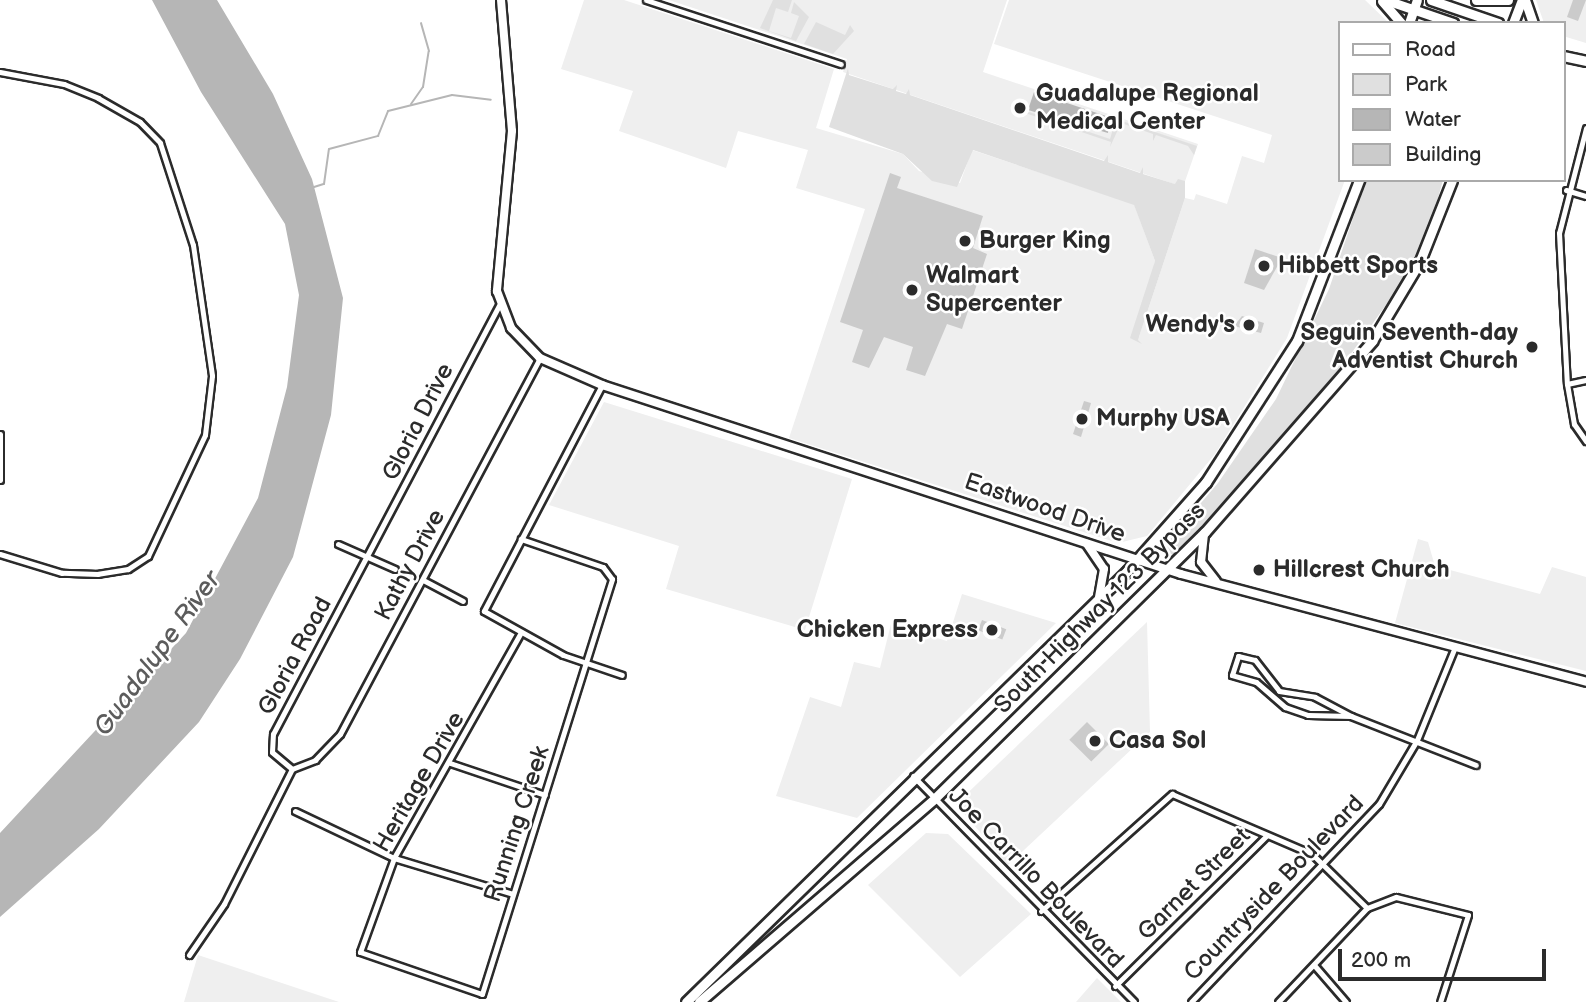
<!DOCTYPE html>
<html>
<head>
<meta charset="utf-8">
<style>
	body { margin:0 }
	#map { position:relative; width:1586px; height:1002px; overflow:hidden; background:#fff; font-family:"Balsamiq Sans",sans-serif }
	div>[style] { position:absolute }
	.built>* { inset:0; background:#efefef }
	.green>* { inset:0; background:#e0e0e0 }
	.water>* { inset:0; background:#b6b6b6 }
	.stream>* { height:2px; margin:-1px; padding:0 1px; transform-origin:1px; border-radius:1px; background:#b6b6b6 }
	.building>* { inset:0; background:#cbcbcb; transform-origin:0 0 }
	.roads { filter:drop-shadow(2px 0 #2b2b2b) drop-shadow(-2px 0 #2b2b2b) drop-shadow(0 2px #2b2b2b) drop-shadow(0 -2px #2b2b2b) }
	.street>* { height:5px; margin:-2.5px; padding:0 2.5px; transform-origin:2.5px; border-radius:2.5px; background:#fff }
	.secondary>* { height:8px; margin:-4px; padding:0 4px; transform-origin:4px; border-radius:4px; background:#fff }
	.primary>* { height:9px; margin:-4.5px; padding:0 4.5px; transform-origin:4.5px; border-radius:4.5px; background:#fff }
	.dots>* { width:19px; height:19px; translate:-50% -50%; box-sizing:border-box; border:4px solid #fff; border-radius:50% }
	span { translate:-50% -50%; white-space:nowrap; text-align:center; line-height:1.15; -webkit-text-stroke:5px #fff; paint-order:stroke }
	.poi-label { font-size:24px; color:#2b2b2b; font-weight:700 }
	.left { translate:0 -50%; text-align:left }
	.right { translate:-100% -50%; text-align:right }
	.street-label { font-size:24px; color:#2b2b2b }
	.water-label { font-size:26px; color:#5c5c5c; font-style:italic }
	.legend { position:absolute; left:1338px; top:21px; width:228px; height:161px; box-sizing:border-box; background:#fff; border:2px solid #aaa; margin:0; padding:9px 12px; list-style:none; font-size:21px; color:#2b2b2b }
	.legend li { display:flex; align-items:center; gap:14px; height:35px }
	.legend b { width:35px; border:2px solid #aaa }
	.scale { position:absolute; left:1338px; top:949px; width:208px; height:32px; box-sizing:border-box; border:4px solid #2b2b2b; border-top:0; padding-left:9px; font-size:21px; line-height:24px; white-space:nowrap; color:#2b2b2b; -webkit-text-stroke:5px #fff; paint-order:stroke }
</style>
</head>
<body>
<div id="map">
	<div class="built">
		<i style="clip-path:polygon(584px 0,624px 0,834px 69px,816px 128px,903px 154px,919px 171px,960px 183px,972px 150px,1134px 204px,1155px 261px,1138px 340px,1185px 198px,1194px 200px,1196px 194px,1227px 204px,1242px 156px,1264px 163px,1272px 135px,994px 44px,1009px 0,1365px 0,1389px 23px,1339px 23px,1339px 180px,1345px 180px,1287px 338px,1215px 454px,1147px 536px,1118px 543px,789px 438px,865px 209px,796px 188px,808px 150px,738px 131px,726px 168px,619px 131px,633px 91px,561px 69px)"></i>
		<i style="clip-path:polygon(669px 0,1007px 0,983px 72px,1198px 144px,1183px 187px,843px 72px,847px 59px)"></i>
		<i style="clip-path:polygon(1536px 0,1586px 0,1586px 43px,1563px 36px,1563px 23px,1544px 23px)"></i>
		<i style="clip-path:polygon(604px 402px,852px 479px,805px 630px,666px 589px,679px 546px,549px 505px)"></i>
		<i style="clip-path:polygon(1418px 539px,1428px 542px,1435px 566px,1540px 594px,1552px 567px,1586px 577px,1586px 671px,1395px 623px)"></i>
		<i style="clip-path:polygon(962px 594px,1056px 623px,857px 818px,776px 796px,810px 697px,841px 707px,854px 662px,880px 668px,891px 624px,947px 641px)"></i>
		<i style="clip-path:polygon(1147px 622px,1150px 732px,1008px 865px,956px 804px)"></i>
		<i style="clip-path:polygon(926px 833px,948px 834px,1031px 914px,960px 977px,868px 885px)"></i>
		<i style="clip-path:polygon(198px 955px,339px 1002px,184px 1002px)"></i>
		<i style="clip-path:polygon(1097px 978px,1121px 1002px,1122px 1002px,1076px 1002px)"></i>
	</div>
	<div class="green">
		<i style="clip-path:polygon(773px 0,792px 0,788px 12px,776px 8px,769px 31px,791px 38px,799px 16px,791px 13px,794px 2px,809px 17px,796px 41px,760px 28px)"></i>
		<i style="clip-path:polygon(816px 22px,845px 35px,850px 25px,854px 31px,833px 54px,804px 44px)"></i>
		<i style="clip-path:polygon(848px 68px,849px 75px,893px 89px,897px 85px,896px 91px,906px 94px,909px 89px,910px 95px,1104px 161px,1108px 155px,1108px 162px,1140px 173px,1143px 167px,1143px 174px,1175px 184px,1178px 179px,1185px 181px,1185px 198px,1138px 340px,1142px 344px,1130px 338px,1155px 261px,1134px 205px,973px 150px,957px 187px,932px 181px,903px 154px,829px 127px)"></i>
		<i style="clip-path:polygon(1020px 109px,1110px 139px,1116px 119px,1197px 146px,1194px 155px,1188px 146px,1156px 135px,1153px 141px,1153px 134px,1121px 123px,1110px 147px,1111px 142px,1022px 112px,1018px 117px)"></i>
		<i style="clip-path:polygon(1366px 180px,1443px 180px,1430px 227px,1408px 274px,1328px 386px,1229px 498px,1176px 556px,1161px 550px,1218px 483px,1276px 399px,1329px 289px)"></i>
	</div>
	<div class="water">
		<i style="clip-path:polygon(152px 0,217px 0,273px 94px,312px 179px,343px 298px,331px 415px,293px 557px,240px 659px,199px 722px,99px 829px,0 917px,0 833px,186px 633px,258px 498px,287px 387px,299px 295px,285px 224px,201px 92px)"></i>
		<i style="clip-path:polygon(1034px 92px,1109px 117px,1108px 133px,1028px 110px)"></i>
	</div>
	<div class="stream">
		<i style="left:411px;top:104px;width:21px;rotate:-55deg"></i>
		<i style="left:423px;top:87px;width:36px;rotate:-81deg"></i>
		<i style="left:429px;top:51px;width:29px;rotate:-106deg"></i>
		<i style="left:314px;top:187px;width:10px;rotate:-17deg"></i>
		<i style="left:324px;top:184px;width:35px;rotate:-82deg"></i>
		<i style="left:329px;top:149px;width:51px;rotate:-14.9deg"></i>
		<i style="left:378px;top:136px;width:27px;rotate:-68deg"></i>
		<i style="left:388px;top:111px;width:66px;rotate:-14deg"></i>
		<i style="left:452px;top:95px;width:39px;rotate:7deg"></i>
	</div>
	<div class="building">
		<i style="clip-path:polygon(1573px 0,1586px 0,1578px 21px,1567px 17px)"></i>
		<i style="clip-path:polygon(890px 173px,901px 177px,897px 188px,983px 216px,973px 248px,987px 254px,962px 329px,947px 324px,925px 376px,906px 370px,913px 347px,884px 337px,869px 368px,852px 362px,863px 330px,840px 322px)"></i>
		<i style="clip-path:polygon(1255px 249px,1282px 258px,1264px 290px,1244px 283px)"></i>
		<i style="clip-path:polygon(1242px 316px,1264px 323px,1261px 333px,1234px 326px)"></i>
		<i style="clip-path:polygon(1084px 401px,1091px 403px,1081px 437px,1073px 434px)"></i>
		<i style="left:982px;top:620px;width:26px;height:11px;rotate:21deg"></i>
		<i style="left:1087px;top:722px;width:31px;height:25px;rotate:45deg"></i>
	</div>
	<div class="roads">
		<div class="street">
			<i style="left:646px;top:0;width:205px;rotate:18.2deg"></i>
			<i style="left:0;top:72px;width:65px;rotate:10.6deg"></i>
			<i style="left:64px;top:84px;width:37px;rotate:22deg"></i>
			<i style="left:98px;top:98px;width:48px;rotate:29.7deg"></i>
			<i style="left:140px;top:122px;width:29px;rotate:46deg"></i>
			<i style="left:160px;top:143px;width:107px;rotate:72.1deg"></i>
			<i style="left:193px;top:245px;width:132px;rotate:81.7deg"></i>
			<i style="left:212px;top:376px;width:59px;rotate:96.8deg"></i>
			<i style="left:205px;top:435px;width:134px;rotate:115.2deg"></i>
			<i style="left:148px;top:556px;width:24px;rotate:147deg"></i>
			<i style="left:128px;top:569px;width:30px;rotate:171deg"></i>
			<i style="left:98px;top:574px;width:36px;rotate:-178deg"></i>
			<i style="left:62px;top:573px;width:65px;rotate:-163deg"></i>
			<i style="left:1586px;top:128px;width:108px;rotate:104.4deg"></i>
			<i style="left:1559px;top:233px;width:151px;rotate:87deg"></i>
			<i style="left:1567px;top:384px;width:41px;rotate:80.1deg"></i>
			<i style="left:1574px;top:424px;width:21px;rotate:55deg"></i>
			<i style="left:1566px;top:190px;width:21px;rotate:17deg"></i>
			<i style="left:1567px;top:384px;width:19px;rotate:-12deg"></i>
			<i style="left:602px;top:385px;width:255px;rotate:117.6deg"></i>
			<i style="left:484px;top:611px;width:90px;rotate:29.1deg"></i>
			<i style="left:563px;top:655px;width:62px;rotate:18.7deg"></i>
			<i style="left:0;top:434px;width:46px;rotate:90deg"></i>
			<i style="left:338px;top:544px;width:62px;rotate:23.7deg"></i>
			<i style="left:423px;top:580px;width:45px;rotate:27.7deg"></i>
			<i style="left:520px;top:634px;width:257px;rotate:119.4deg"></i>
			<i style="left:394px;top:858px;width:100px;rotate:109.9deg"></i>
			<i style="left:360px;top:952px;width:129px;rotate:19deg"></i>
			<i style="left:482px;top:994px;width:435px;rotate:-72.6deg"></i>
			<i style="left:612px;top:579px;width:15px;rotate:-127deg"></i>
			<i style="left:603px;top:567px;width:87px;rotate:-161.1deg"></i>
			<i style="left:1238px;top:656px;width:17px;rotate:13deg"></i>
			<i style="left:1255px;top:660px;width:39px;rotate:52deg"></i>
			<i style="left:1279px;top:691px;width:36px;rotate:9deg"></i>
			<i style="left:1315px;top:697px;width:41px;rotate:27.8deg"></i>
			<i style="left:1351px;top:716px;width:43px;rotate:-178.7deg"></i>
			<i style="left:1308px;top:715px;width:24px;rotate:-161deg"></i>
			<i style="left:1285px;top:707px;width:38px;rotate:-139deg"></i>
			<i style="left:1256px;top:682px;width:25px;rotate:-164deg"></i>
			<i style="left:1232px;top:675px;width:20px;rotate:-72deg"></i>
			<i style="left:1351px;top:716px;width:134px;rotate:21.4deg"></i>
			<i style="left:450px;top:763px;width:100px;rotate:18.6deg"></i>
			<i style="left:292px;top:769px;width:26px;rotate:-140deg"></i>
			<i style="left:272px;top:752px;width:18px;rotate:-87deg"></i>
			<i style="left:273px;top:734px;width:485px;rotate:-62.2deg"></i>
			<i style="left:292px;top:769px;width:25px;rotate:-21deg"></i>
			<i style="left:315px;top:760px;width:36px;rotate:-46deg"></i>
			<i style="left:340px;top:734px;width:426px;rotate:-62deg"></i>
			<i style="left:913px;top:776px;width:316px;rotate:45.6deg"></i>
			<i style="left:295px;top:811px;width:110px;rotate:25.4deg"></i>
			<i style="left:394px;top:858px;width:124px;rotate:16.8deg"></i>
			<i style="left:1041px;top:911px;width:176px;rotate:-41.8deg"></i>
			<i style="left:1172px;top:794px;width:152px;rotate:23.2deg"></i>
			<i style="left:1312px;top:854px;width:77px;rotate:44.5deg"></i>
			<i style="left:189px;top:955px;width:62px;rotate:-55.5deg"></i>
			<i style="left:224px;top:904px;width:151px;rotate:-63.3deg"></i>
			<i style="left:1314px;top:965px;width:49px;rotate:49.1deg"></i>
			<i style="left:1115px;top:986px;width:214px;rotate:-44.8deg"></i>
			<i style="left:1191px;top:1002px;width:273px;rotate:-46.5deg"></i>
			<i style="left:1379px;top:804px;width:74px;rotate:-59.3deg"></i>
			<i style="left:1417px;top:740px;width:100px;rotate:-67.8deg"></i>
			<i style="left:1278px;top:1002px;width:129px;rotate:-46.6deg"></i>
			<i style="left:1367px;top:908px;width:31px;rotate:-21deg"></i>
			<i style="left:1396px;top:897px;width:74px;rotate:14deg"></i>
			<i style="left:1468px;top:915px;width:91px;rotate:107.8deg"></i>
		</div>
		<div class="secondary">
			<i style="left:501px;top:0;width:131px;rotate:85.2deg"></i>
			<i style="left:512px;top:131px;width:161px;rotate:95.4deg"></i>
			<i style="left:497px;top:291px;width:40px;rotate:69deg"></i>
			<i style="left:511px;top:328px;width:42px;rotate:46deg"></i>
			<i style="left:540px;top:358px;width:68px;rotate:23.5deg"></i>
			<i style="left:602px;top:385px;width:609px;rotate:18.08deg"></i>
			<i style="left:1181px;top:574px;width:419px;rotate:14.9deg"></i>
			<i style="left:1204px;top:534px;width:28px;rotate:96deg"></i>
			<i style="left:1201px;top:562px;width:24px;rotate:52deg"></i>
			<i style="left:1087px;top:544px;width:30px;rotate:56deg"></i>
			<i style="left:1104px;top:569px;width:29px;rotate:100deg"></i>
		</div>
		<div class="primary">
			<i style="left:1386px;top:0;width:71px;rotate:18.9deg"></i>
			<i style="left:1431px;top:0;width:71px;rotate:18.9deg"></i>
			<i style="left:1476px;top:0;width:32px"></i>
			<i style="left:1525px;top:0;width:24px;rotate:71deg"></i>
			<i style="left:1382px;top:1px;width:29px;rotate:49deg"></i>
			<i style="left:1409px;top:23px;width:24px;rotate:-71deg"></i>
			<i style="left:1513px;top:23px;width:25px;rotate:-69deg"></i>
			<i style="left:1563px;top:56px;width:24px;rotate:12deg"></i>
			<i style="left:686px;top:1002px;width:617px;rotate:-44.34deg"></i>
			<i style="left:1127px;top:571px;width:119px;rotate:-48.4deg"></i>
			<i style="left:1206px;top:482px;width:168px;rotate:-57.2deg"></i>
			<i style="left:1297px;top:341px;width:173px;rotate:-68.9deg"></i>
			<i style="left:699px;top:1002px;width:312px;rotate:-40.8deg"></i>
			<i style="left:935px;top:798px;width:379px;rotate:-44.6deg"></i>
			<i style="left:1205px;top:532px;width:254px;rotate:-48.8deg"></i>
			<i style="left:1372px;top:341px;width:93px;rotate:-59deg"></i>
			<i style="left:1420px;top:261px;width:87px;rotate:-68.4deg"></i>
		</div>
	</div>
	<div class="dots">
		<i style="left:1020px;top:108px;background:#2b2b2b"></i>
		<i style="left:965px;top:241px;background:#2b2b2b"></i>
		<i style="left:1264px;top:266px;background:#2b2b2b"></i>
		<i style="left:912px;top:290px;background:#2b2b2b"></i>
		<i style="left:1249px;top:325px;background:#2b2b2b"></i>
		<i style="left:1532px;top:347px;background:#2b2b2b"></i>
		<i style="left:1082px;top:419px;background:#2b2b2b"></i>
		<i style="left:1259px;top:570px;background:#2b2b2b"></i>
		<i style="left:992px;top:630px;background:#2b2b2b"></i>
		<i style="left:1095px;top:741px;background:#2b2b2b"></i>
	</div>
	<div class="poi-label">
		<span class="left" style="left:1036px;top:108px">Guadalupe Regional<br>Medical Center</span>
		<span class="left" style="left:979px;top:241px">Burger King</span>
		<span class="left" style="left:1278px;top:266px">Hibbett Sports</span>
		<span class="left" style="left:926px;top:290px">Walmart<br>Supercenter</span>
		<span class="right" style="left:1235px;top:325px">Wendy's</span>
		<span class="right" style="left:1518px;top:347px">Seguin Seventh-day<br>Adventist Church</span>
		<span class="left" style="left:1096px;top:419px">Murphy USA</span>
		<span class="left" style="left:1273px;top:570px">Hillcrest Church</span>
		<span class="right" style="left:978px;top:630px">Chicken Express</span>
		<span class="left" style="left:1109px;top:741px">Casa Sol</span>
	</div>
	<div class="street-label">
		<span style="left:418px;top:422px;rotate:-63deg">Gloria Drive</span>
		<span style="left:1045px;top:508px;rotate:19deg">Eastwood Drive</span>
		<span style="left:410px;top:565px;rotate:-62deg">Kathy Drive</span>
		<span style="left:1100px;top:608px;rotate:-45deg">South Highway 123 Bypass</span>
		<span style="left:295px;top:656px;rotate:-62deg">Gloria Road</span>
		<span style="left:419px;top:782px;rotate:-60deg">Heritage Drive</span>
		<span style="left:517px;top:824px;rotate:-72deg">Running Creek</span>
		<span style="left:1036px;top:878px;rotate:46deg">Joe Carrillo Boulevard</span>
		<span style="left:1194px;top:884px;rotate:-45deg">Garnet Street</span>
		<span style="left:1274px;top:888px;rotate:-46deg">Countryside Boulevard</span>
	</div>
	<div class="water-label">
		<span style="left:158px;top:654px;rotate:-54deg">Guadalupe River</span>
	</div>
	<ul class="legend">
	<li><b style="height:9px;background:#fff"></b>Road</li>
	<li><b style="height:19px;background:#e0e0e0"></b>Park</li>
	<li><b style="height:19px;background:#b6b6b6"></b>Water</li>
	<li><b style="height:19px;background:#cbcbcb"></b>Building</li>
	</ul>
	<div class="scale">200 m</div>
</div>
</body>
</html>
